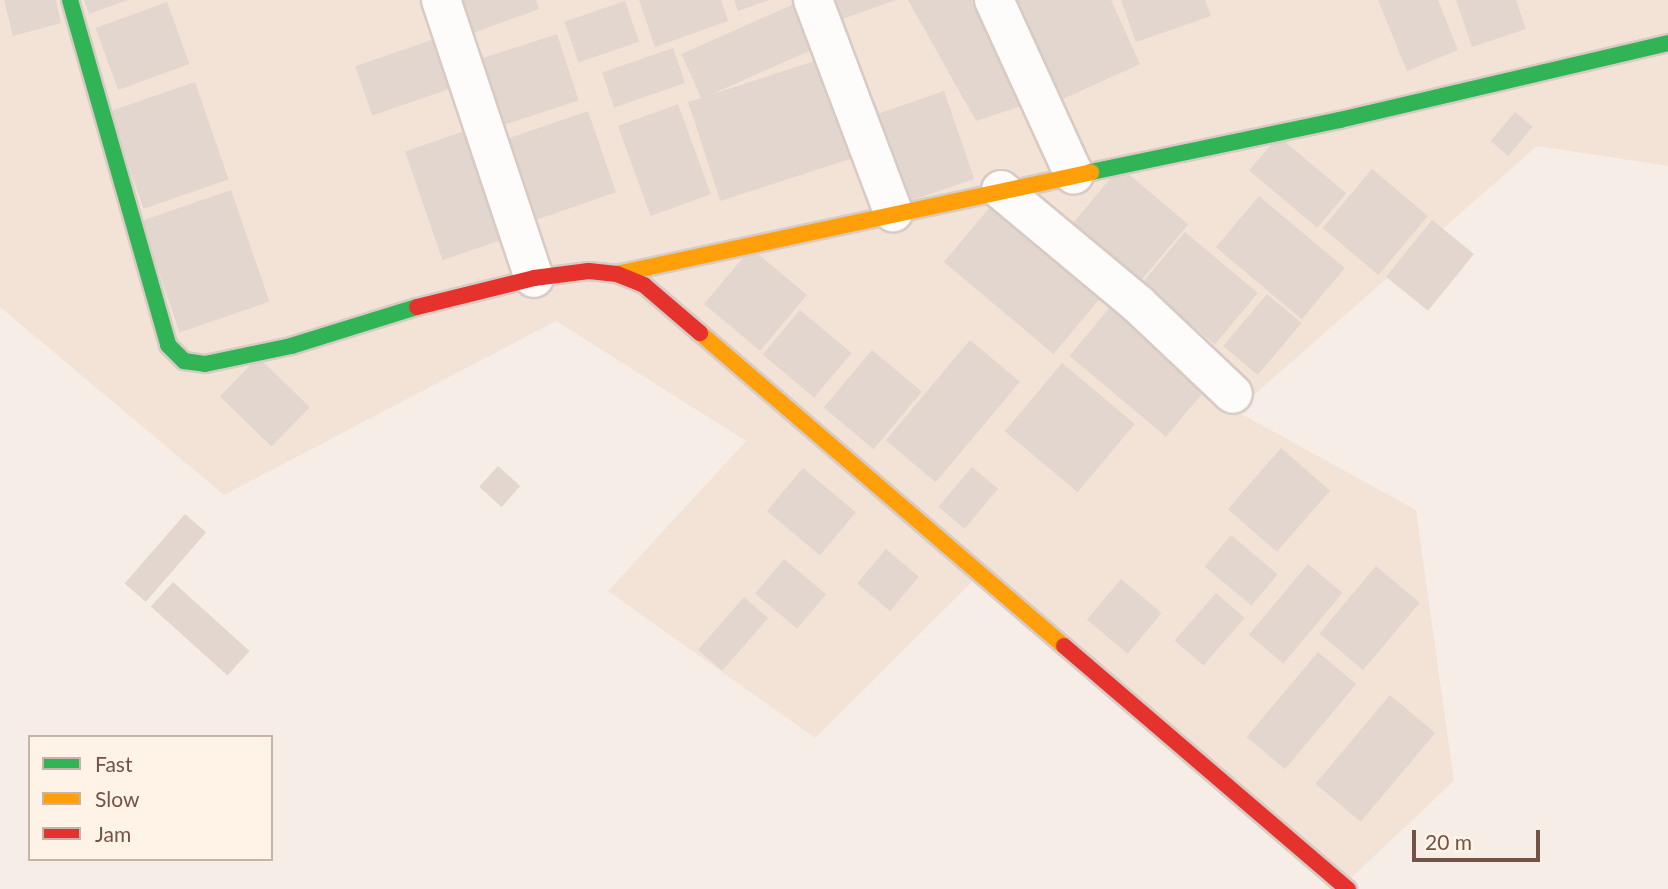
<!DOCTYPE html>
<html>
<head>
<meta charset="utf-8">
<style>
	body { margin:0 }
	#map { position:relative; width:1668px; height:889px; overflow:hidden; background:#f6eee6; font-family:Lato,sans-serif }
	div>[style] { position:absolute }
	.residential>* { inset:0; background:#f2e3d6 }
	.building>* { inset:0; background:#e2d6ce; transform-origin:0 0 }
	.roads { filter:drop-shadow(2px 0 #d7cbc4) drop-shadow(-2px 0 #d7cbc4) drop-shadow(0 2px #d7cbc4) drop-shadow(0 -2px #d7cbc4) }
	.street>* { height:38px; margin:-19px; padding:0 19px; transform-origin:19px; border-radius:19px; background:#fefcfb }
	.fast>* { height:16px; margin:-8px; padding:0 8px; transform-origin:8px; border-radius:8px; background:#30b455 }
	.slow>* { height:16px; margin:-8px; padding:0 8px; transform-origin:8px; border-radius:8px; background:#ff9f0a }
	.jam>* { height:16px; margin:-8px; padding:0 8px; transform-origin:8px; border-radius:8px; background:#e5322d }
	span { translate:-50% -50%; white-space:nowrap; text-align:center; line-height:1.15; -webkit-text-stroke:5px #fff3e7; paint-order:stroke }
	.legend { position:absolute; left:28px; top:735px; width:245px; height:126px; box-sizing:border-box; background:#fff3e7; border:2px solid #c7b3a7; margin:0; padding:9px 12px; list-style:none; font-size:21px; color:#735247 }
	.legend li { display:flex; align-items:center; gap:14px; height:35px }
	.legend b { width:35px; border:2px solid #c7b3a7 }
	.scale { position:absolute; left:1412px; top:830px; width:128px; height:32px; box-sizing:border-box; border:4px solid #735247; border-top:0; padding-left:9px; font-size:21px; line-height:24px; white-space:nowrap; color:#735247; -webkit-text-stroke:5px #fff3e7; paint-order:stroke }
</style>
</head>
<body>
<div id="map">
	<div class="residential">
		<i style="clip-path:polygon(0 0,1668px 0,1668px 166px,1537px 146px,1236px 411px,1416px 510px,1454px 781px,1339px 889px,975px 579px,815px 738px,608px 591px,746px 441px,556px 321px,224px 495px,0 307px)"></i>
	</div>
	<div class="building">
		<i style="clip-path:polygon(4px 0,56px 0,61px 23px,13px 36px)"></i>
		<i style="clip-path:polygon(84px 0,128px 0,89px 14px)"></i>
		<i style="clip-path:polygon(449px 0,536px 0,539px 9px,462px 37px)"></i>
		<i style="clip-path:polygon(639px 0,721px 0,728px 21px,655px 47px)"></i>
		<i style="clip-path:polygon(734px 0,769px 0,738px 11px)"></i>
		<i style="left:803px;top:0;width:49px;height:133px;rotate:66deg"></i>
		<i style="clip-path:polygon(821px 0,896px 0,828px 24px)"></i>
		<i style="clip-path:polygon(908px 0,980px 0,1027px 104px,976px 121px)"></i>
		<i style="clip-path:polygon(1005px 0,1111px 0,1140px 64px,1052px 104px)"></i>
		<i style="clip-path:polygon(1121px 0,1205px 0,1211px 16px,1136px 42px)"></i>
		<i style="clip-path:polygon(1378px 0,1438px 0,1458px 50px,1407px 71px)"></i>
		<i style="clip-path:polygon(1456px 0,1516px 0,1526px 29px,1472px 47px)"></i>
		<i style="left:625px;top:1px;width:43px;height:64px;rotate:71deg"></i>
		<i style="left:167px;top:2px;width:66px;height:76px;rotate:70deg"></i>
		<i style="left:557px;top:34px;width:70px;height:91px;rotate:72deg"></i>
		<i style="left:446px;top:35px;width:52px;height:96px;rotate:71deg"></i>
		<i style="left:673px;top:48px;width:37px;height:75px;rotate:71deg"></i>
		<i style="left:827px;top:57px;width:104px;height:146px;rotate:72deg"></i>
		<i style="left:195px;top:82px;width:103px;height:90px;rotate:71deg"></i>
		<i style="left:944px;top:91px;width:93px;height:75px;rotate:71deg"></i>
		<i style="left:678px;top:104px;width:96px;height:64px;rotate:70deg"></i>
		<i style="left:588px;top:111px;width:86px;height:92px;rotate:71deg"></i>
		<i style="left:1515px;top:112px;width:23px;height:38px;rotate:40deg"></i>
		<i style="left:476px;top:127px;width:115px;height:75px;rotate:71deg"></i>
		<i style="left:1278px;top:136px;width:89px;height:45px;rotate:40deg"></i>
		<i style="left:1120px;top:167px;width:89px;height:91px;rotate:40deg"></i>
		<i style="left:1372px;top:169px;width:73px;height:77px;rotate:40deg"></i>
		<i style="left:231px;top:190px;width:118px;height:95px;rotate:71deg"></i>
		<i style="left:1259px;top:196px;width:112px;height:67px;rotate:40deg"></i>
		<i style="left:996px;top:200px;width:143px;height:81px;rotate:40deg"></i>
		<i style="left:1432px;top:220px;width:54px;height:73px;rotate:39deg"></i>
		<i style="left:1185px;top:232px;width:95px;height:67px;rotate:40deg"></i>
		<i style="left:751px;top:248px;width:73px;height:73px;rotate:40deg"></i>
		<i style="left:1267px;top:294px;width:45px;height:68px;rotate:40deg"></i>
		<i style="left:1117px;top:299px;width:126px;height:74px;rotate:40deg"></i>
		<i style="left:800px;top:310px;width:67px;height:58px;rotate:40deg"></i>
		<i style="left:970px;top:340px;width:65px;height:131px;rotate:40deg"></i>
		<i style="left:872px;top:350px;width:65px;height:75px;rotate:40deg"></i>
		<i style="left:258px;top:357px;width:72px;height:55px;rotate:44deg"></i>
		<i style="left:1062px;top:363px;width:95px;height:89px;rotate:40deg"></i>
		<i style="left:1281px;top:448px;width:65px;height:81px;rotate:41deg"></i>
		<i style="left:498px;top:466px;width:30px;height:28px;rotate:42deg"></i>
		<i style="left:972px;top:467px;width:34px;height:52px;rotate:40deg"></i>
		<i style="left:803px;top:468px;width:69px;height:56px;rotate:40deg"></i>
		<i style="left:185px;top:514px;width:28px;height:92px;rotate:41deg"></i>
		<i style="left:1231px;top:535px;width:61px;height:41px;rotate:40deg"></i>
		<i style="left:886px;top:549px;width:43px;height:45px;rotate:40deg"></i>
		<i style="left:784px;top:559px;width:55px;height:45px;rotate:40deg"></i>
		<i style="left:1308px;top:564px;width:45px;height:92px;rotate:40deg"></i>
		<i style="left:1376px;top:566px;width:57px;height:88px;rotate:40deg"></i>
		<i style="left:1121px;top:579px;width:53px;height:53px;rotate:40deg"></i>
		<i style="left:173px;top:582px;width:103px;height:33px;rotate:42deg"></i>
		<i style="left:1216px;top:593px;width:38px;height:63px;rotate:41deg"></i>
		<i style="left:744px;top:597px;width:32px;height:70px;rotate:41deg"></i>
		<i style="left:1318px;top:652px;width:50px;height:111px;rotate:40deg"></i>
		<i style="left:1390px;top:695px;width:59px;height:116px;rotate:40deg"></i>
	</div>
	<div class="roads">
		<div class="street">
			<i style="left:441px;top:0;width:293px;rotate:71.5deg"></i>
			<i style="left:813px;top:0;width:227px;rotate:69.3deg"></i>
			<i style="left:994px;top:0;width:192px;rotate:65.4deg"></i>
			<i style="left:1001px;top:190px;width:180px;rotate:39.8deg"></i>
			<i style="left:1139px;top:305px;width:129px;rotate:43.4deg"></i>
		</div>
		<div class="fast">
			<i style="left:70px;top:0;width:359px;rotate:74.1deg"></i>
			<i style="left:168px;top:345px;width:23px;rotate:45deg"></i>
			<i style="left:184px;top:361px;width:21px;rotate:8deg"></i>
			<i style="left:205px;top:364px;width:88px;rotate:-11.8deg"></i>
			<i style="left:291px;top:346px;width:132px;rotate:-17.2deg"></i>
			<i style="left:1091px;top:172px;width:254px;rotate:-11.8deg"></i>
			<i style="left:1340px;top:120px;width:337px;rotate:-13.2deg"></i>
		</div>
		<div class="slow">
			<i style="left:617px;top:274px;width:485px;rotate:-12.1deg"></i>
			<i style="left:700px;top:333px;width:480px;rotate:40.7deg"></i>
		</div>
		<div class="jam">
			<i style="left:417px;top:307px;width:121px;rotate:-13.9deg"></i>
			<i style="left:534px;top:278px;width:55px;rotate:-7.3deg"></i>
			<i style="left:589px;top:271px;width:28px;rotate:6deg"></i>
			<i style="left:617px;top:274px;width:29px;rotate:22deg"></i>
			<i style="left:644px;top:285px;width:74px;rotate:40.6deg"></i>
			<i style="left:1064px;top:646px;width:374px;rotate:40.6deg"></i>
		</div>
	</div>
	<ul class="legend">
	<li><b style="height:9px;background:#30b455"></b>Fast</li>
	<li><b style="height:9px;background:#ff9f0a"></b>Slow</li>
	<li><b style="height:9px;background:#e5322d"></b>Jam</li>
	</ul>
	<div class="scale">20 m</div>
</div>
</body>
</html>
